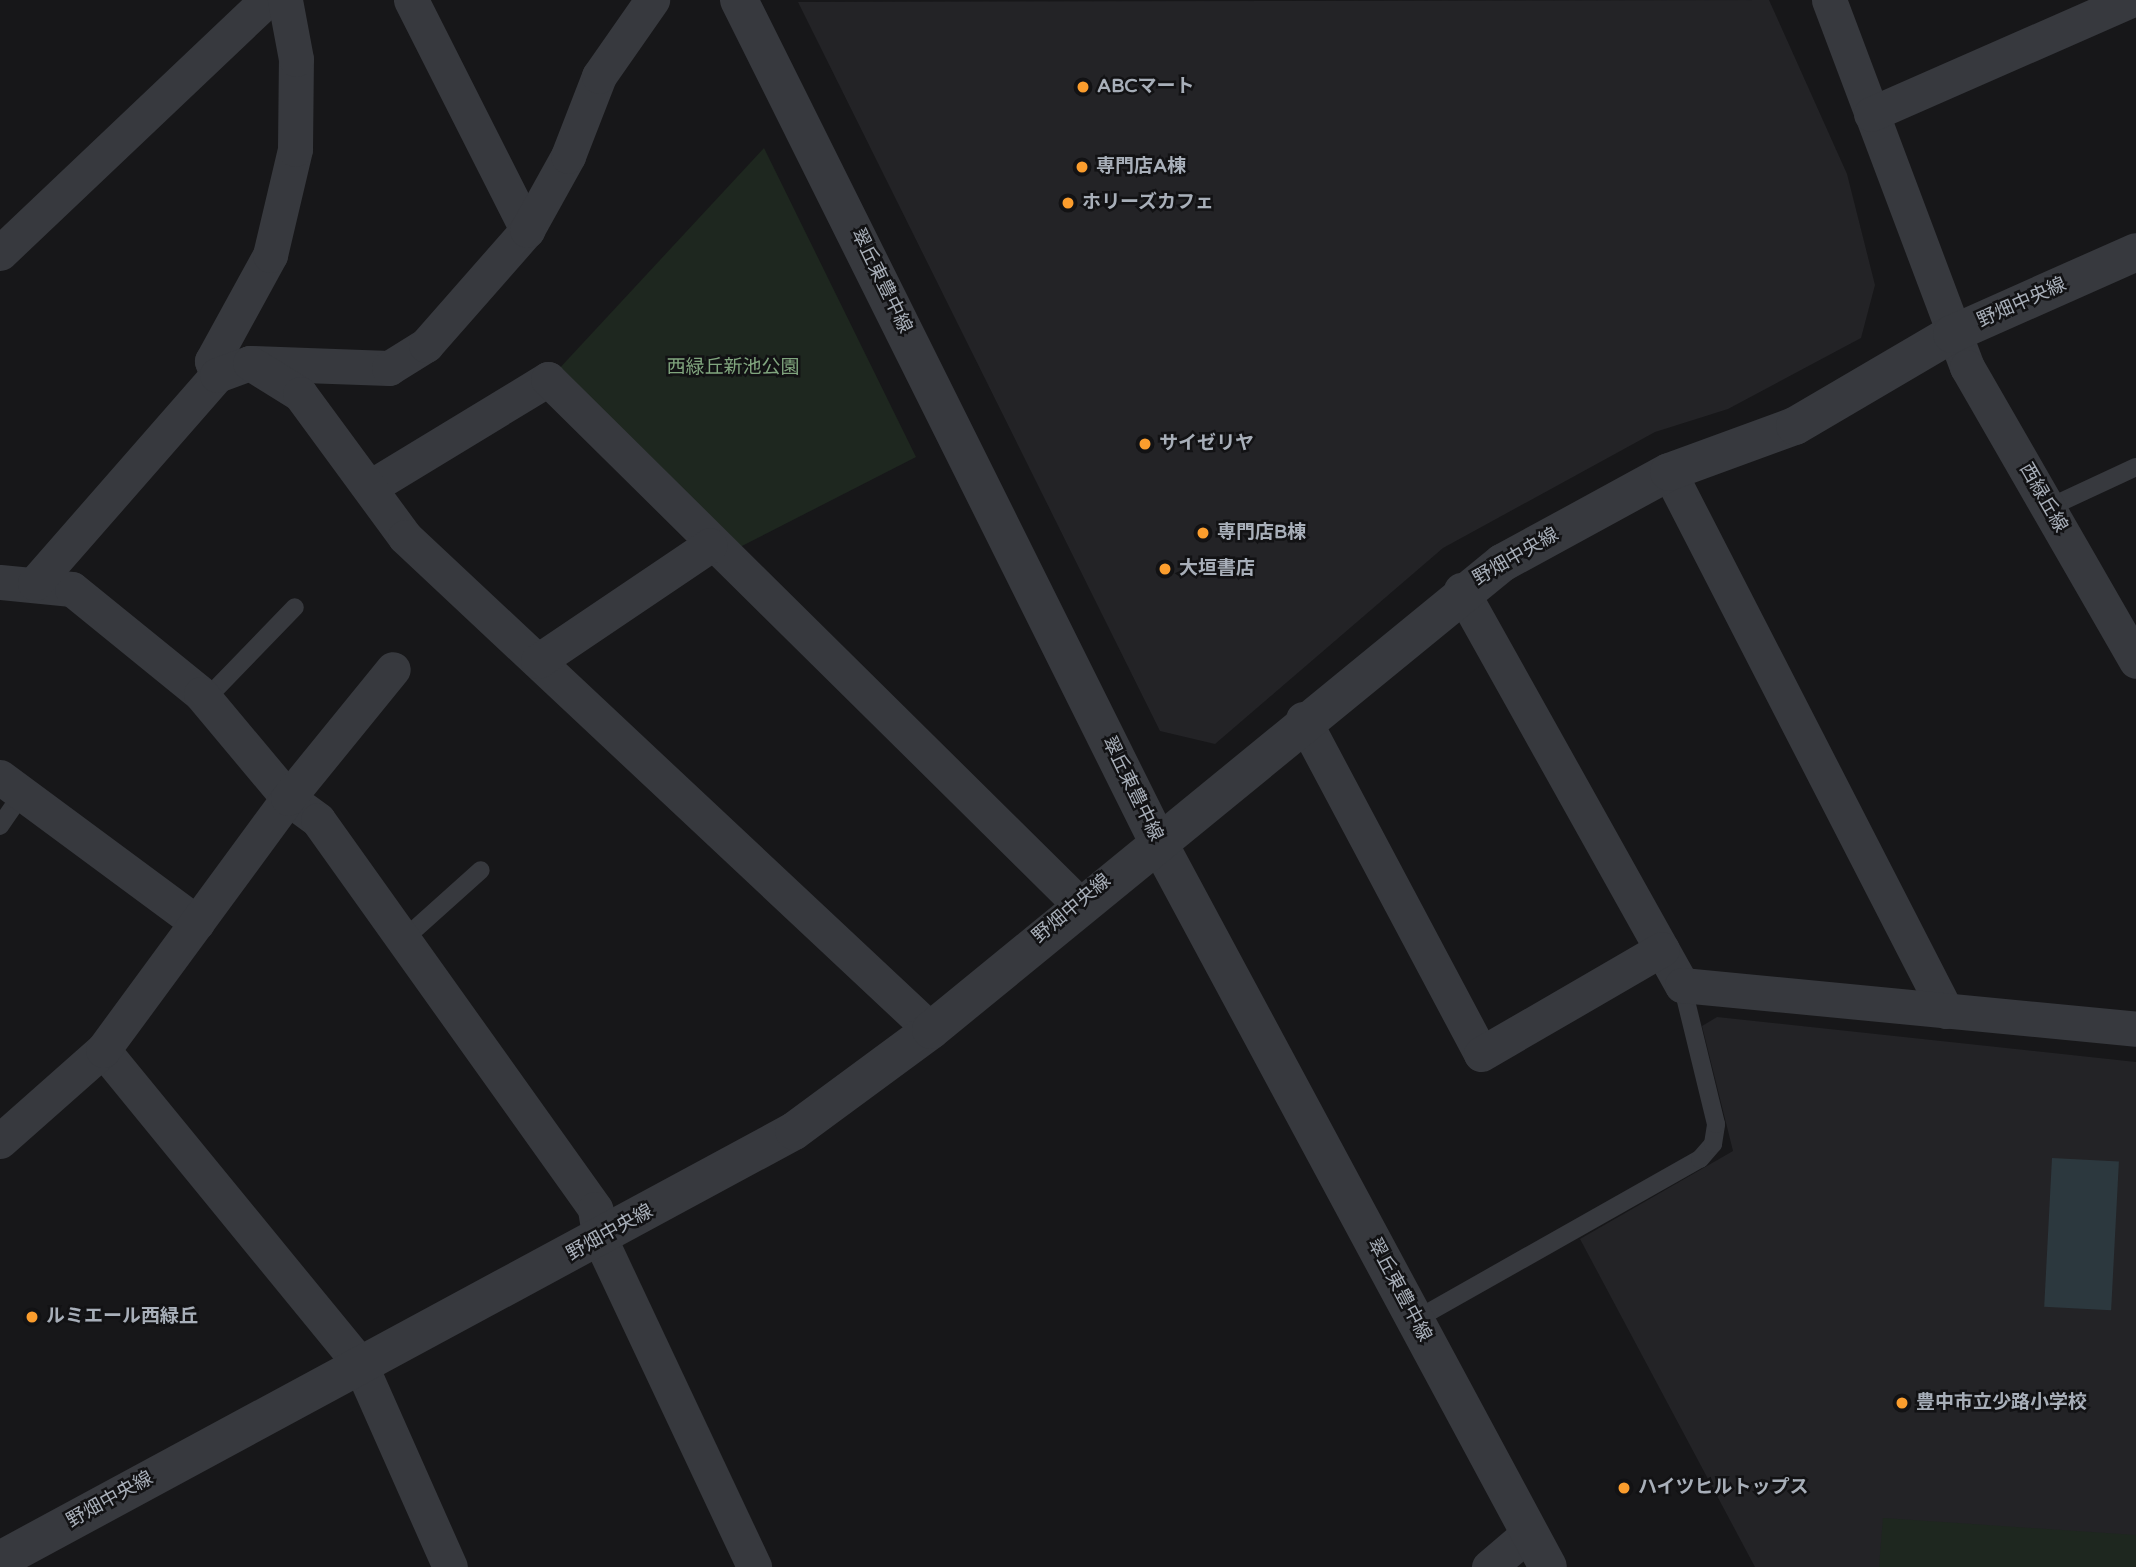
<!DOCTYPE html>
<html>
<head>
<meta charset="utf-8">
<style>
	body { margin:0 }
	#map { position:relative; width:2136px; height:1567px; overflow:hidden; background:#171719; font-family:"Varela Round","Noto Sans JP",sans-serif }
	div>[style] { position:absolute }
	.built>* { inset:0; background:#232326 }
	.green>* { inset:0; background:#1e271f }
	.water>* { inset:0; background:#2c383e; transform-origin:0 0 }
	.service>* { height:18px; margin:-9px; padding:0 9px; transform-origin:9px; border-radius:9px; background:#37393e }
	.minor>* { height:35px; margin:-17.5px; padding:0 17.5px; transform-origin:17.5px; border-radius:17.5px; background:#37393e }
	.tertiary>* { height:38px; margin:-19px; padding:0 19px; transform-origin:19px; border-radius:19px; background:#37393e }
	.dots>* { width:19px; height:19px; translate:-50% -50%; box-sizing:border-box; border:4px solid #121214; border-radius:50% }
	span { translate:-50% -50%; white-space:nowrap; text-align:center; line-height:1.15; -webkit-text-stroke:5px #121214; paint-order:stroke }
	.poi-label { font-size:19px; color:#a8afb9; font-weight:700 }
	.left { translate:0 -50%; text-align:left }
	.street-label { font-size:19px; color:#a8afb9 }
	.park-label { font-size:19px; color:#80a57e }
</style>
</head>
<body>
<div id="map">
	<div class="built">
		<i style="clip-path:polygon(1769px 0,1847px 174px,1875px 285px,1861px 338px,1728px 409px,1655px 432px,1443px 548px,1215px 744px,1160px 731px,798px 2px)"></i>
		<i style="clip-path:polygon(1717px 1017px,2136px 1062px,2136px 1567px,1755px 1567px,1580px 1239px,1733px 1151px,1702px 1026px)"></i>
	</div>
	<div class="green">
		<i style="clip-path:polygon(764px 148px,916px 457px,738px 548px,557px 371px)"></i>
		<i style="clip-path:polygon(1883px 1518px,2136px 1535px,2136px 1567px,1879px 1567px)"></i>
	</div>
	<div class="water">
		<i style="left:2052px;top:1158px;width:67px;height:149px;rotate:3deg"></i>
	</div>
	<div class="service">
		<i style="left:2048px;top:508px;width:97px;rotate:-25deg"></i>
		<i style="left:205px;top:700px;width:129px;rotate:-45.9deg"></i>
		<i style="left:0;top:826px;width:42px;rotate:-55.6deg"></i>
		<i style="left:404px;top:939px;width:103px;rotate:-41.9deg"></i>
		<i style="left:1415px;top:1320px;width:327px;rotate:-29.5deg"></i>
		<i style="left:1700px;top:1159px;width:20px;rotate:-49deg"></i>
		<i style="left:1713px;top:1144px;width:20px;rotate:-81deg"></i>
		<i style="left:1716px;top:1124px;width:143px;rotate:-103.7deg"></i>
	</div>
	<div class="minor">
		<i style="left:411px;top:0;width:258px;rotate:63.2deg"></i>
		<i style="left:1829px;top:0;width:392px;rotate:69.4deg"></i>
		<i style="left:1967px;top:367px;width:339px;rotate:60.1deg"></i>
		<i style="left:1871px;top:114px;width:284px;rotate:-23.7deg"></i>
		<i style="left:0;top:253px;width:368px;rotate:-43.5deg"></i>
		<i style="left:250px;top:363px;width:139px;rotate:2.1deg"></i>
		<i style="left:389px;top:368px;width:44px;rotate:-31.9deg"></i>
		<i style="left:426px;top:345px;width:153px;rotate:-48.7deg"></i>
		<i style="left:527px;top:230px;width:85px;rotate:-61deg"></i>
		<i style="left:568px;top:156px;width:86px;rotate:-68.8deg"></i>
		<i style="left:599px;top:76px;width:93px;rotate:-55.1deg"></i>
		<i style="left:217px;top:375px;width:15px;rotate:-110deg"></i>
		<i style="left:212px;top:361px;width:121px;rotate:-61.3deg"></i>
		<i style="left:270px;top:255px;width:109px;rotate:-76.7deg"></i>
		<i style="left:295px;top:149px;width:90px;rotate:-89.4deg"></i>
		<i style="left:296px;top:59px;width:60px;rotate:-100.6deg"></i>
		<i style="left:1669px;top:472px;width:606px;rotate:62.8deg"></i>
		<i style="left:372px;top:486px;width:206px;rotate:-31.3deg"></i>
		<i style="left:548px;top:379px;width:745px;rotate:44.67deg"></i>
		<i style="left:0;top:582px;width:72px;rotate:5.6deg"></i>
		<i style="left:72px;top:589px;width:166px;rotate:39.1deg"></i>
		<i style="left:201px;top:694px;width:136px;rotate:50.1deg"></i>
		<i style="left:288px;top:798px;width:37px;rotate:36deg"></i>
		<i style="left:318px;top:820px;width:478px;rotate:54.5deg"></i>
		<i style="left:595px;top:1209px;width:30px;rotate:81deg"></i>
		<i style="left:600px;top:1239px;width:362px;rotate:64.8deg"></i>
		<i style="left:35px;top:583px;width:276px;rotate:-48.8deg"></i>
		<i style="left:217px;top:375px;width:35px;rotate:-20deg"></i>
		<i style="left:250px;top:363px;width:59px;rotate:31.8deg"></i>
		<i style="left:300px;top:394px;width:177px;rotate:53.7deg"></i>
		<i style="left:405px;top:537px;width:721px;rotate:43.15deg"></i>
		<i style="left:1461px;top:590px;width:453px;rotate:60.8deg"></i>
		<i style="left:1682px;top:985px;width:456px;rotate:5.5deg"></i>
		<i style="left:538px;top:661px;width:207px;rotate:-34deg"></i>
		<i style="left:1303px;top:719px;width:379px;rotate:62deg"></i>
		<i style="left:1481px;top:1054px;width:209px;rotate:-30.1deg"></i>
		<i style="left:0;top:777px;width:245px;rotate:36.5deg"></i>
		<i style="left:103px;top:1050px;width:406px;rotate:50.7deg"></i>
		<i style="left:360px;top:1364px;width:222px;rotate:66.1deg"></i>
		<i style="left:0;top:1141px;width:137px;rotate:-41.5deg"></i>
		<i style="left:103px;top:1050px;width:313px;rotate:-53.7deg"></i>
		<i style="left:288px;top:798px;width:166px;rotate:-50.9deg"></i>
		<i style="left:1489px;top:1567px;width:52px;rotate:-40.4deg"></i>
	</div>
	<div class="tertiary">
		<i style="left:739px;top:0;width:938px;rotate:63.54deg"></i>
		<i style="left:1157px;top:840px;width:825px;rotate:61.73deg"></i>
		<i style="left:0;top:1560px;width:902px;rotate:-28.38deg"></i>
		<i style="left:794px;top:1131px;width:170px;rotate:-36.4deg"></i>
		<i style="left:931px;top:1030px;width:738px;rotate:-39.28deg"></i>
		<i style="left:1502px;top:563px;width:190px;rotate:-28.6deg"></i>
		<i style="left:1669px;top:472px;width:134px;rotate:-20.1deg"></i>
		<i style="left:1795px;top:426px;width:182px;rotate:-30.4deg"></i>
		<i style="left:1952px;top:334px;width:201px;rotate:-24deg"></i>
	</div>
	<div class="dots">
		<i style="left:1083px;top:87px;background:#fb9d2d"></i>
		<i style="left:1082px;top:167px;background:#fb9d2d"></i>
		<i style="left:1068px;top:203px;background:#fb9d2d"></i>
		<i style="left:1145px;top:444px;background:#fb9d2d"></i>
		<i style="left:1203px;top:533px;background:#fb9d2d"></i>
		<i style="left:1165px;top:569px;background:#fb9d2d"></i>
		<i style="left:32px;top:1317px;background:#fb9d2d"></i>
		<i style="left:1902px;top:1403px;background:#fb9d2d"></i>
		<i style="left:1624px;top:1488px;background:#fb9d2d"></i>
	</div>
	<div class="poi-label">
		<span class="left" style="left:1097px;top:87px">ABCマート</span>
		<span class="left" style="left:1096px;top:167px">専門店A棟</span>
		<span class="left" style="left:1082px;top:203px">ホリーズカフェ</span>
		<span class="left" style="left:1159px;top:444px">サイゼリヤ</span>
		<span class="left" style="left:1217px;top:533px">専門店B棟</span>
		<span class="left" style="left:1179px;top:569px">大垣書店</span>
		<span class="left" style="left:46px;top:1317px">ルミエール西緑丘</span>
		<span class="left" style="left:1916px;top:1403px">豊中市立少路小学校</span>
		<span class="left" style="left:1638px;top:1488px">ハイツヒルトップス</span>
	</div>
	<div class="street-label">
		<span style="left:881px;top:281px;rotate:64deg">翠丘東豊中線</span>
		<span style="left:2022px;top:303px;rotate:-24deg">野畑中央線</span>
		<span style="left:2043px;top:498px;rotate:60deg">西緑丘線</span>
		<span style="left:1516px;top:557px;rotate:-30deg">野畑中央線</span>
		<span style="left:1132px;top:789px;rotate:64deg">翠丘東豊中線</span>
		<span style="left:1072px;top:909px;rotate:-40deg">野畑中央線</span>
		<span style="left:610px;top:1233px;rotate:-29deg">野畑中央線</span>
		<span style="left:1399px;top:1290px;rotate:62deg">翠丘東豊中線</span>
		<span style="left:110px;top:1500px;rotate:-29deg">野畑中央線</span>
	</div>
	<div class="park-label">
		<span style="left:733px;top:368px">西緑丘新池公園</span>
	</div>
</div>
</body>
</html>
